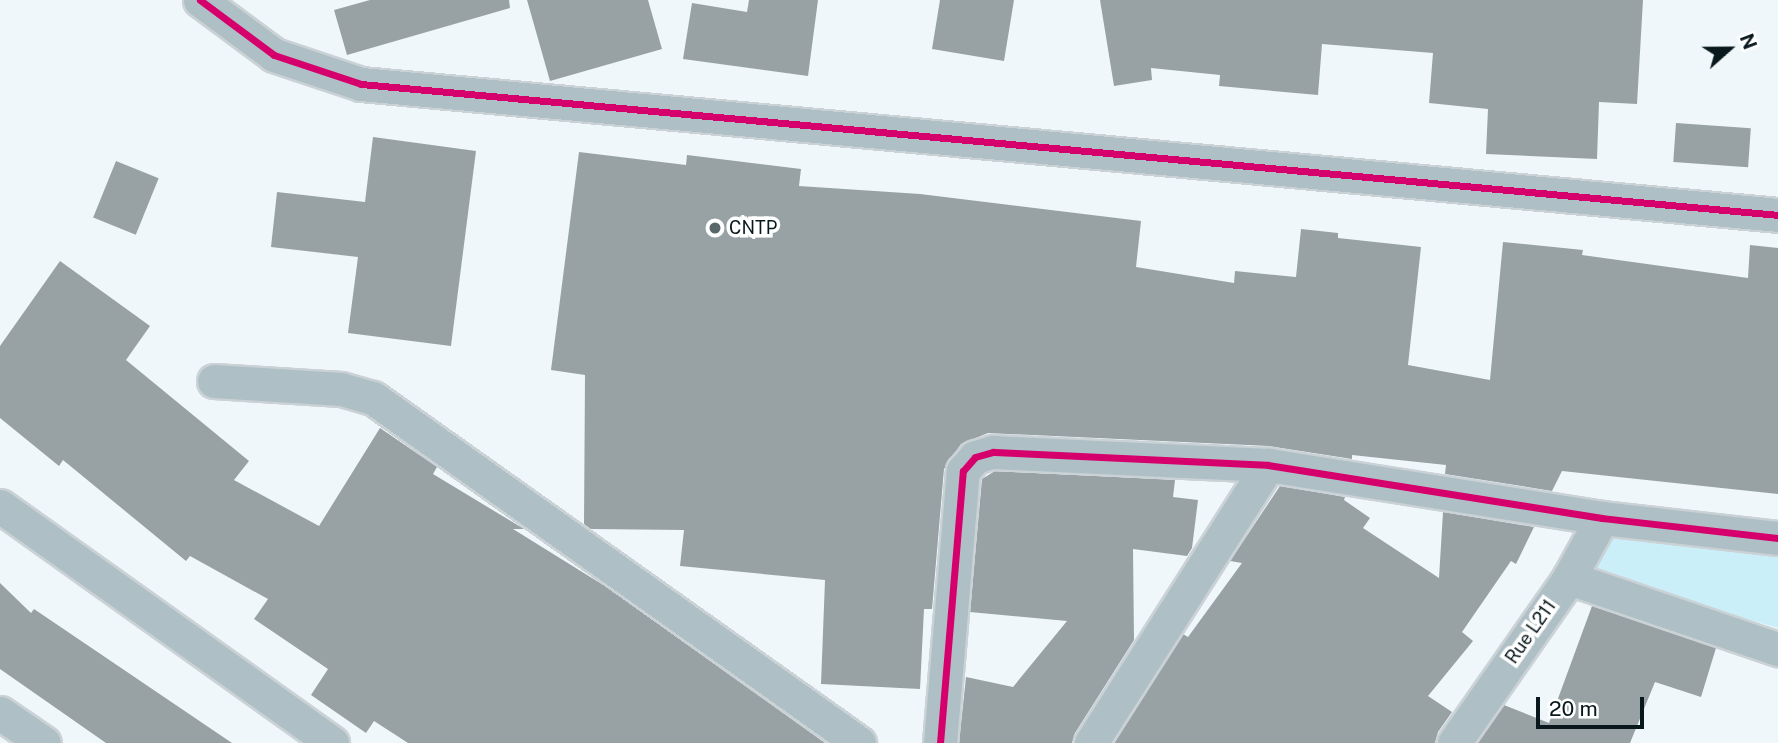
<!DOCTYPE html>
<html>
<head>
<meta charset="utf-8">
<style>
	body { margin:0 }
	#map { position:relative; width:1778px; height:743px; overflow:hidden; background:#eff7fa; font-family:"Public Sans",sans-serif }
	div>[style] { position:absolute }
	.green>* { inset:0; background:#cbeff9 }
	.building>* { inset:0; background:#98a2a5; transform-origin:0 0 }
	.roads { filter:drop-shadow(2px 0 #cbd2d6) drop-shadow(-2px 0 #cbd2d6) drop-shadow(0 2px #cbd2d6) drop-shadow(0 -2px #cbd2d6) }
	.street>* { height:33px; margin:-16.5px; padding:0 16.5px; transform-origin:16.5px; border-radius:16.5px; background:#aec0c5 }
	.cycleway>* { height:7px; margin:-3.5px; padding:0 3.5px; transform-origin:3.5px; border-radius:3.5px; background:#d6006c }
	.dots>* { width:19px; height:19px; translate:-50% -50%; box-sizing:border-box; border:4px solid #fff; border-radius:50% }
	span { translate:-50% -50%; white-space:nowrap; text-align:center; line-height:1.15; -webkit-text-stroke:7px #fff; paint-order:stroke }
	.poi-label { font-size:18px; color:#08181c }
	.left { translate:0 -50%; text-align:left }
	.street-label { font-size:18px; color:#08181c }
	.north { position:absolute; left:1694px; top:14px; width:70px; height:70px; -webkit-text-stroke:5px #fff; paint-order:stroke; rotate:69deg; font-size:19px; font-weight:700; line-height:28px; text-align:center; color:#08181c }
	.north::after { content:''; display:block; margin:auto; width:24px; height:32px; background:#08181c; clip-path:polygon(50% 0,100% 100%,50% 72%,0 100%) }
	.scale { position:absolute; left:1536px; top:697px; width:108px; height:32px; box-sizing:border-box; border:4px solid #08181c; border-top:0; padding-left:9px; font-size:21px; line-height:24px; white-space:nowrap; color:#08181c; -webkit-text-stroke:5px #fff; paint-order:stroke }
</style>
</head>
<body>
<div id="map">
	<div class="green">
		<i style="clip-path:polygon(1614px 531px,1778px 547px,1778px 628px,1588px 573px)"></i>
	</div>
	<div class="building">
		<i style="clip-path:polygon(370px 0,509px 0,510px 8px,347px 55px,334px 10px)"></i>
		<i style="clip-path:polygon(527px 0,648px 0,662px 49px,550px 81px)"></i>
		<i style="clip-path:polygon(749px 0,818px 0,808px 76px,683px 59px,692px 3px,747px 12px)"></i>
		<i style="clip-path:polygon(940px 0,1014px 0,1004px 61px,932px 49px)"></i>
		<i style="clip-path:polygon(1100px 0,1643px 0,1637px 104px,1599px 102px,1597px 159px,1486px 154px,1488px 109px,1429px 103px,1433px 53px,1322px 44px,1318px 95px,1219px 86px,1220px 75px,1151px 68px,1152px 80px,1114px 86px)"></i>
		<i style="left:1676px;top:123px;width:75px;height:39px;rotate:4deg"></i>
		<i style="clip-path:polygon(373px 137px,476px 151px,451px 346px,348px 333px,358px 257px,271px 247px,277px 192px,365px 202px)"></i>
		<i style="clip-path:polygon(579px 152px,686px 165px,687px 155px,801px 169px,799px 186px,920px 194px,1141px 221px,1136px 267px,1234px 283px,1235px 271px,1296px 277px,1301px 229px,1338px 233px,1338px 238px,1421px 247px,1408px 365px,1490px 380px,1503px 242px,1583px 250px,1582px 255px,1748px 278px,1750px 245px,1778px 248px,1778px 494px,1562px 471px,1552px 491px,1445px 474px,1446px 465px,1352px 455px,1352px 459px,1269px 446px,988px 433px,961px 444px,944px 469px,932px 609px,924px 609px,920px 689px,821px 684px,825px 580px,680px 566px,684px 530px,591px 529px,584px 524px,585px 375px,551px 370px)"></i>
		<i style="left:116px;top:161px;width:46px;height:61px;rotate:22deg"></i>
		<i style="clip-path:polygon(60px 261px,150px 326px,126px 360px,249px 461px,234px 480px,319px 526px,380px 428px,437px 467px,433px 474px,524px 529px,513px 529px,608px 588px,825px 743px,408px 743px,374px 721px,366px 733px,311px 695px,328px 669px,254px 619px,268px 599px,190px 556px,186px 561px,63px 460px,59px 466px,0 418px,0 346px)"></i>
		<i style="clip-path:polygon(995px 471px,1175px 480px,1173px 497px,1198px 500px,1192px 548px,1187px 556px,1133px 549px,1134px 640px,1075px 733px,1072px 743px,959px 743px,966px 677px,1013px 687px,1067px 621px,970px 612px,982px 479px)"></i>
		<i style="clip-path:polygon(1280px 486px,1345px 497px,1344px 500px,1370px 518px,1363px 528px,1439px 578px,1443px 512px,1534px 527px,1516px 564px,1511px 561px,1462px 632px,1473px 641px,1428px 696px,1452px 712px,1438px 732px,1435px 743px,1114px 743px,1183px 634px,1188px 637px,1242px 563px,1230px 561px)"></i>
		<i style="clip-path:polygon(0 583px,31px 613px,34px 609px,232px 743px,106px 743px,0 669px)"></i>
		<i style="clip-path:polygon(1592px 606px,1716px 648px,1701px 697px,1655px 682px,1630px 743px,1477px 743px,1504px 705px,1549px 723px)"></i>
	</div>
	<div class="roads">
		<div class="street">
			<i style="left:200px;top:0;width:92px;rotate:36.6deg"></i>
			<i style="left:274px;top:55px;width:92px;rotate:18.4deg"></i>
			<i style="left:361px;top:84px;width:1423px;rotate:5.28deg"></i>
			<i style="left:214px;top:381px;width:127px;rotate:3.6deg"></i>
			<i style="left:341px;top:389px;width:33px;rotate:16deg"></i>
			<i style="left:373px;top:398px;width:596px;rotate:35.37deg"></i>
			<i style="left:0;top:506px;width:408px;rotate:35.5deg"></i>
			<i style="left:1569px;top:578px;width:221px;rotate:18.8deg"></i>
			<i style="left:0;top:713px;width:53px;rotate:34.3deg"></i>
			<i style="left:940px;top:743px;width:273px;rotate:-85.2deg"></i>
			<i style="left:963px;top:471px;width:18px;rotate:-49deg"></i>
			<i style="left:975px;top:457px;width:19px;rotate:-16deg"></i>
			<i style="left:993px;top:452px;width:275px;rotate:2.7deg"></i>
			<i style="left:1268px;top:465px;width:338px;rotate:9deg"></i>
			<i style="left:1602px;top:518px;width:177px;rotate:6.5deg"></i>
			<i style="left:1091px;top:743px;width:330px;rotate:-57.5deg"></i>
			<i style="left:1454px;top:743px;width:201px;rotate:-55.1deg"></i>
			<i style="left:1569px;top:578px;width:68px;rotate:-61.2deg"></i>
		</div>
	</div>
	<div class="cycleway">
		<i style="left:200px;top:0;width:92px;rotate:36.6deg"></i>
		<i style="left:274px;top:55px;width:92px;rotate:18.4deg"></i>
		<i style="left:361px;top:84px;width:1423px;rotate:5.28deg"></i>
		<i style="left:940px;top:743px;width:273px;rotate:-85.2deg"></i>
		<i style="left:963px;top:471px;width:18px;rotate:-49deg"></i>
		<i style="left:975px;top:457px;width:19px;rotate:-16deg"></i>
		<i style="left:993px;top:452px;width:275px;rotate:2.7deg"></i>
		<i style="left:1268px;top:465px;width:338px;rotate:9deg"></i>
		<i style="left:1602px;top:518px;width:177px;rotate:6.5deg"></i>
	</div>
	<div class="dots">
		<i style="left:715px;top:228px;background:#59666a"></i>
	</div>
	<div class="poi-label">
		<span class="left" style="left:729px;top:228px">CNTP</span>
	</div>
	<div class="street-label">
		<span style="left:1531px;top:632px;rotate:-55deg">Rue L211</span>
	</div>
	<div class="north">N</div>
	<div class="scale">20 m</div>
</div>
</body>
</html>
